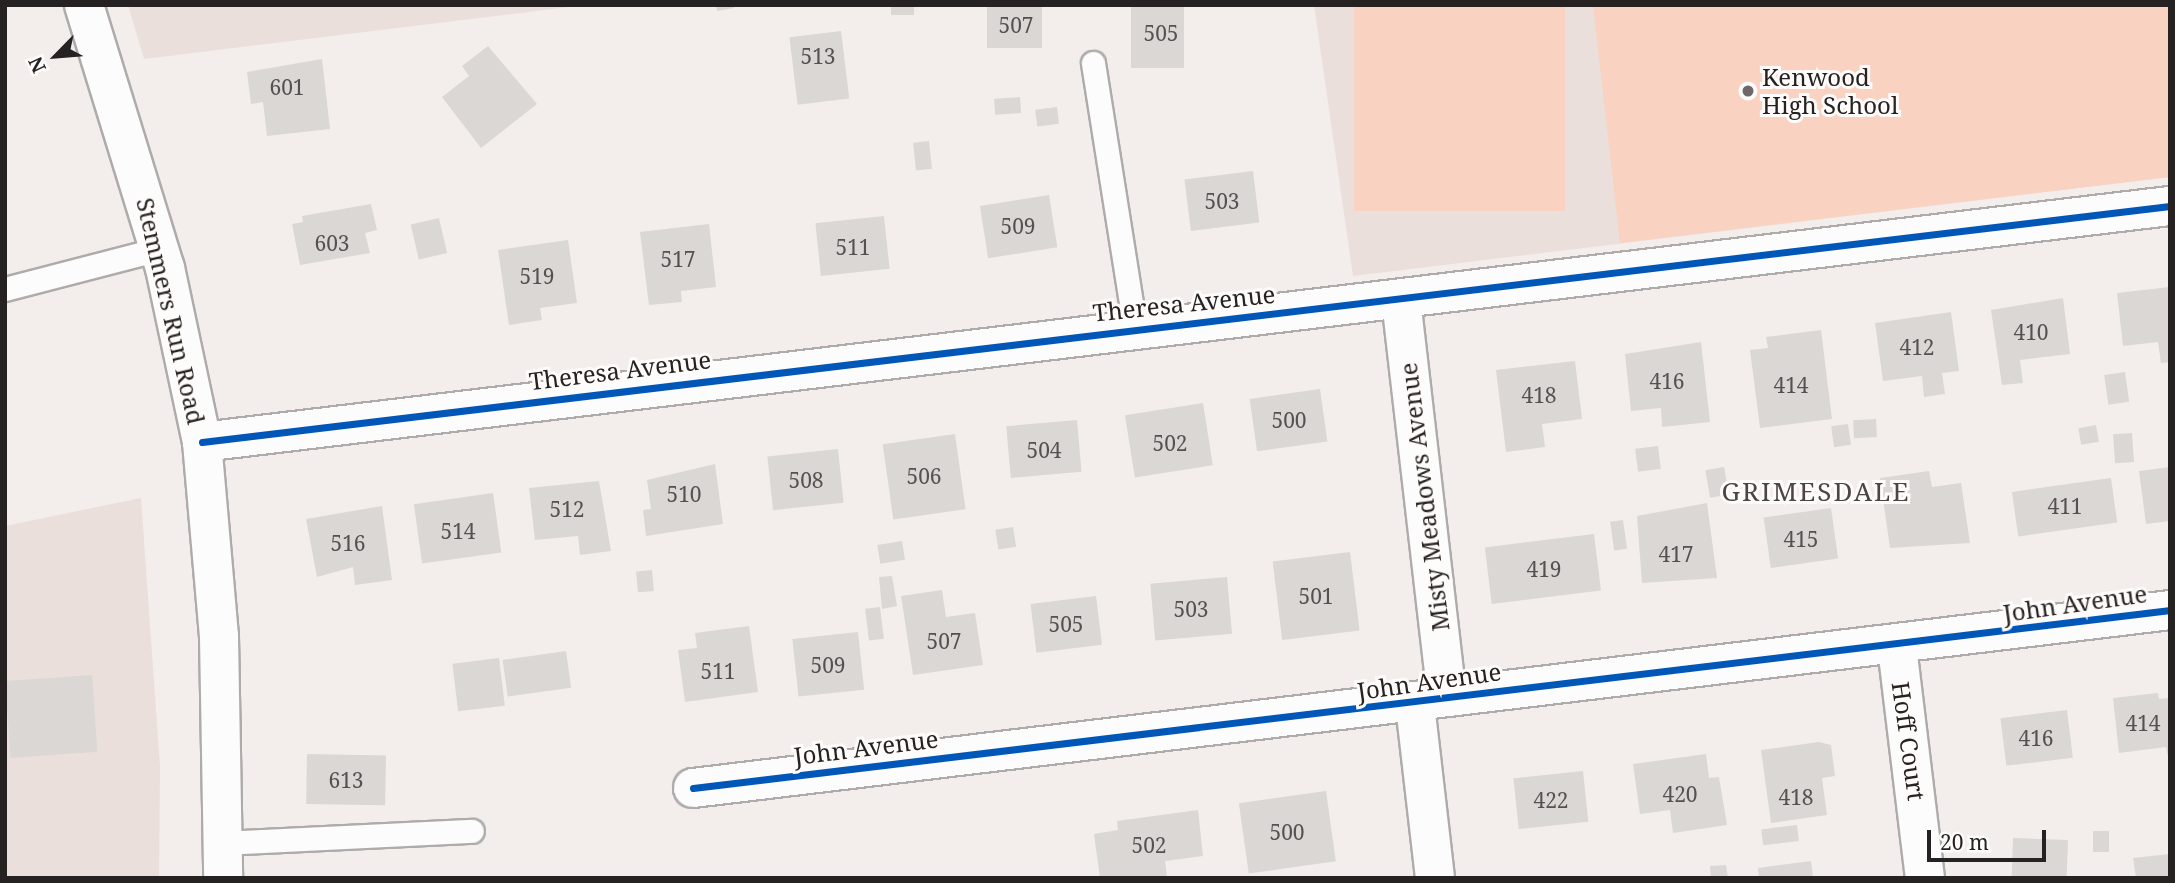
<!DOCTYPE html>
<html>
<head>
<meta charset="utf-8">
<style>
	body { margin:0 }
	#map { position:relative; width:2175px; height:883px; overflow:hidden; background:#f3eeec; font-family:"Noto Serif",serif }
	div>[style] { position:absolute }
	.built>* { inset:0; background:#eadfda }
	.green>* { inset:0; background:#fad2c1; transform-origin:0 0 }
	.building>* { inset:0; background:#dbd7d5; transform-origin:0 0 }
	.roads { filter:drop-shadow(2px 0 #afabaa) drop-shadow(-2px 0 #afabaa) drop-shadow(0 2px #afabaa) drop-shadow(0 -2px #afabaa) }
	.lane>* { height:23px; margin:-11.5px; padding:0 11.5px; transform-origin:11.5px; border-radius:11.5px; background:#fdfcfc }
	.street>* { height:38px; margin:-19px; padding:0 19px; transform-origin:19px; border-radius:19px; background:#fdfcfc }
	.secondary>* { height:38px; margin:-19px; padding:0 19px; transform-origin:19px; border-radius:19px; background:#fdfcfc }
	.cycleway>* { height:7px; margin:-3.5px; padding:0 3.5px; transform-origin:3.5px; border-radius:3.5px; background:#0057b8 }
	.dots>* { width:19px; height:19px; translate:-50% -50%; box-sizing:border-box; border:4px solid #fefcfb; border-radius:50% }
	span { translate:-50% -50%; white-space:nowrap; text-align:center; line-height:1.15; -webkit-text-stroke:6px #fefcfb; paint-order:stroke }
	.number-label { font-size:21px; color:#555150 }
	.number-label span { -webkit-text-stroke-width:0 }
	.poi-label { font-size:24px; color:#262221 }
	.left { translate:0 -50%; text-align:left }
	.street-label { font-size:24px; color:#262221 }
	.neighbourhood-label { font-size:26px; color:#4c4542; letter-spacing:2px }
	.frame { position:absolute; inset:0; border:7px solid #262221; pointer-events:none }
	.north { position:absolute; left:21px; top:21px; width:70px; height:70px; -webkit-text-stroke:5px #fefcfb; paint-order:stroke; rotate:245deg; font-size:19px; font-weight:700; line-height:28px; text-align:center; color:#262221 }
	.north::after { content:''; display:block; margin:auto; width:24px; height:32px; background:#262221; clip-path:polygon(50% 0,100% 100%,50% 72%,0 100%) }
	.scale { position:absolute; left:1927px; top:830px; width:119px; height:32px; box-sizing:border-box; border:4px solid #262221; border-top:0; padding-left:9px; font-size:21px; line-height:24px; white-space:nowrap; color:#262221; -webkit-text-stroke:5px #fefcfb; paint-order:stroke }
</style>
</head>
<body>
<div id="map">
	<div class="built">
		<i style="clip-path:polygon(128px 5px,585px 5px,144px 59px)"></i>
		<i style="clip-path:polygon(1314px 5px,2170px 5px,2170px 177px,1353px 276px)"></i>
		<i style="clip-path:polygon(141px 498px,160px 766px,159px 878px,5px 878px,5px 526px)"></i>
	</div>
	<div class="green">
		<i style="left:1354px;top:5px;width:211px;height:206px"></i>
		<i style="clip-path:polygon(1593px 5px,2170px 5px,2170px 177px,1620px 243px)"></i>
	</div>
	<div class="building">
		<i style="clip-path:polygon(716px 5px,734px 5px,734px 8px,717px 11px)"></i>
		<i style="left:891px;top:5px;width:23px;height:10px"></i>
		<i style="left:987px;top:5px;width:55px;height:43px"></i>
		<i style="left:1131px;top:5px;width:53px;height:63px"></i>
		<i style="left:841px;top:31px;width:68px;height:52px;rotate:83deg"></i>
		<i style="clip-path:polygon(488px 46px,537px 104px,481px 148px,442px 97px,469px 76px,462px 66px)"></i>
		<i style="clip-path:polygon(322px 59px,330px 129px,267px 136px,263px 102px,251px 104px,247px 72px)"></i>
		<i style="left:1020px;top:97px;width:16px;height:26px;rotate:86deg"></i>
		<i style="left:1057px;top:107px;width:17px;height:22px;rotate:83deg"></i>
		<i style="left:929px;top:141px;width:28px;height:16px;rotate:84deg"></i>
		<i style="left:1253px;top:171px;width:52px;height:69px;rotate:83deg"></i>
		<i style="left:1049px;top:195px;width:53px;height:70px;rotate:81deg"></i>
		<i style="clip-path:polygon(371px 204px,377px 230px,365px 233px,370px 253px,300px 265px,292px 224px,303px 222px,302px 216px)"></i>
		<i style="left:884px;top:216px;width:53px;height:69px;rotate:84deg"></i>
		<i style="left:439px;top:218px;width:36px;height:29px;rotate:77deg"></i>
		<i style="clip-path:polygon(709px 224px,716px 287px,681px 291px,682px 302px,649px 305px,640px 232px)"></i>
		<i style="clip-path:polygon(568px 240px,577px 303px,540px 308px,542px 320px,509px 325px,498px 250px)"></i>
		<i style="clip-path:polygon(2170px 287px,2170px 362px,2161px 363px,2158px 342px,2123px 346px,2117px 293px)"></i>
		<i style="clip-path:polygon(2063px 298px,2070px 354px,2020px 360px,2023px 383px,2002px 385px,1991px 310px)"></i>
		<i style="clip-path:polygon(1951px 312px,1959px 371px,1942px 373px,1945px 394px,1924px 397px,1922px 376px,1883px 381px,1875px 323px)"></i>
		<i style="clip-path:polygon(1821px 330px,1832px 419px,1760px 428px,1750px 350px,1768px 348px,1766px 337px)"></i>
		<i style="clip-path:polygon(1701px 342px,1710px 422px,1662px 427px,1661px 408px,1631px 411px,1625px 354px)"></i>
		<i style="clip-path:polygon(1575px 361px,1582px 419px,1542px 424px,1545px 447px,1506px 452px,1496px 370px)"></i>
		<i style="left:2125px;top:372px;width:30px;height:21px;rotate:82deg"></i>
		<i style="left:1320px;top:389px;width:53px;height:71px;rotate:82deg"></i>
		<i style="left:1203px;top:403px;width:63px;height:79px;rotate:81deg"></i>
		<i style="left:1876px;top:419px;width:18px;height:23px;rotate:87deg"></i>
		<i style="left:1077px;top:420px;width:52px;height:71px;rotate:85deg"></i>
		<i style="left:1848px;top:424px;width:21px;height:17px;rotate:82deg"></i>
		<i style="left:2096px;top:425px;width:17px;height:18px;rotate:80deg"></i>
		<i style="left:2132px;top:433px;width:29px;height:19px;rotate:86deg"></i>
		<i style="left:955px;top:434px;width:76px;height:73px;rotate:82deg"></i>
		<i style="left:1658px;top:446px;width:23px;height:23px;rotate:83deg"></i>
		<i style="left:838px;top:449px;width:54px;height:71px;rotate:84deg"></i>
		<i style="clip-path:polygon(715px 464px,723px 524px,646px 536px,643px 510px,651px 509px,647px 480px)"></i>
		<i style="left:1724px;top:467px;width:28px;height:19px;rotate:80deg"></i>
		<i style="clip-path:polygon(2170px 467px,2170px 521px,2146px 524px,2139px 471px)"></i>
		<i style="clip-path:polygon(1929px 471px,1932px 487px,1961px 483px,1970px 543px,1890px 548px,1880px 478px)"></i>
		<i style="left:2111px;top:478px;width:45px;height:100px;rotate:82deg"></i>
		<i style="clip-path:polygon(599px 481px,611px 551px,580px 555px,578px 536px,535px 540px,529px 488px)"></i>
		<i style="left:493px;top:493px;width:60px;height:80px;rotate:82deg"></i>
		<i style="clip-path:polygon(1707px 503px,1717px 578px,1642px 583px,1637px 516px)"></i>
		<i style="clip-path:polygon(382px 506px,392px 580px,355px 585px,353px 567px,317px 577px,306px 519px)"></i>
		<i style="left:1831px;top:508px;width:51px;height:68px;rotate:82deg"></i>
		<i style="left:1623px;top:520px;width:29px;height:13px;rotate:82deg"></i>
		<i style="left:1013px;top:527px;width:20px;height:18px;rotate:81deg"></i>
		<i style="left:1594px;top:534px;width:57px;height:110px;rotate:83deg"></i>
		<i style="left:902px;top:541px;width:19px;height:25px;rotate:81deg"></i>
		<i style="left:1350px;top:552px;width:79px;height:78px;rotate:83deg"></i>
		<i style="left:652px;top:570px;width:21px;height:16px;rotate:85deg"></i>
		<i style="clip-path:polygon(892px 576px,897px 606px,882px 609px,879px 577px)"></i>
		<i style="left:1227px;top:577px;width:57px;height:77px;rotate:85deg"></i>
		<i style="clip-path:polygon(942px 590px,946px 617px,975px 613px,983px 665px,913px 675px,901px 596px)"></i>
		<i style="left:1096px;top:596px;width:49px;height:66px;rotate:83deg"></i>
		<i style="left:880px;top:607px;width:32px;height:15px;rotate:83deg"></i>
		<i style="clip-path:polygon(749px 626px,758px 692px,685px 702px,678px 650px,697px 648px,695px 633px)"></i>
		<i style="left:858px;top:632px;width:58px;height:66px;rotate:84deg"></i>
		<i style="left:566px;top:651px;width:37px;height:64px;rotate:82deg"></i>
		<i style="left:499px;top:658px;width:48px;height:47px;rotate:83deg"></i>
		<i style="left:92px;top:675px;width:77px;height:87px;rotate:86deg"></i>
		<i style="clip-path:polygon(2158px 693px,2159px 699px,2170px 698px,2170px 766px,2166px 747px,2119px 753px,2113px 698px)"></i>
		<i style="left:2067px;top:710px;width:48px;height:67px;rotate:83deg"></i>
		<i style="clip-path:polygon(1819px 742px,1831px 745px,1835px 776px,1822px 778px,1827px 815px,1771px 823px,1761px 750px)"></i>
		<i style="left:307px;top:754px;width:79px;height:50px;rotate:1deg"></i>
		<i style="clip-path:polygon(1706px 754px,1709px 778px,1719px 777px,1727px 825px,1673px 833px,1670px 810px,1640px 814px,1633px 764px)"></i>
		<i style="left:1583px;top:771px;width:51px;height:70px;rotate:84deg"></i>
		<i style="left:1326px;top:791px;width:71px;height:88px;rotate:82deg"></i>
		<i style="clip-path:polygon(1198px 810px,1203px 856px,1165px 861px,1167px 877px,1100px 878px,1094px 834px,1118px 830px,1117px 821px)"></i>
		<i style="left:1797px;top:825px;width:16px;height:36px;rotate:83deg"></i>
		<i style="left:2093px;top:831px;width:16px;height:21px"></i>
		<i style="left:2013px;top:838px;width:55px;height:40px;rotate:2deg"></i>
		<i style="clip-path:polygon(2170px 854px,2170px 878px,2136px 878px,2133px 858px)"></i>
		<i style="clip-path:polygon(1811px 861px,1813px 878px,1759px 878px,1758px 868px)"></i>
		<i style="clip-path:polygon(1726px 865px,1728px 878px,1711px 878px,1710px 866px)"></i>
	</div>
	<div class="roads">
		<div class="lane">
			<i style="left:1093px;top:63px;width:267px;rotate:81deg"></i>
			<i style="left:5px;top:289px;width:159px;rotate:-14.6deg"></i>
			<i style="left:223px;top:843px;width:249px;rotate:-2.8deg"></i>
		</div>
		<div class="street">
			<i style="left:1401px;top:300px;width:398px;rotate:83.4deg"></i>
			<i style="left:202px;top:442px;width:1982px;rotate:-6.84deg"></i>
			<i style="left:1897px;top:647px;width:233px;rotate:83.1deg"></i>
			<i style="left:1415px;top:705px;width:174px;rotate:83.4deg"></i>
			<i style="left:693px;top:788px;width:1488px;rotate:-6.87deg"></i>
		</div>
		<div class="secondary">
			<i style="left:84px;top:5px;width:275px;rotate:72.9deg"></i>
			<i style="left:165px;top:268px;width:178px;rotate:78deg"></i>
			<i style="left:202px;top:442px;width:196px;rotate:85deg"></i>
			<i style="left:219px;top:637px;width:241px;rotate:89deg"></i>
		</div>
	</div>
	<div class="cycleway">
		<i style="left:202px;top:442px;width:1982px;rotate:-6.84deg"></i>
		<i style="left:693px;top:788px;width:1488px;rotate:-6.87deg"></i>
	</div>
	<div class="dots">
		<i style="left:1748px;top:91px;background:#6e6968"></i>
	</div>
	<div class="number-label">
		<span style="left:1016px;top:25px">507</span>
		<span style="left:1161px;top:33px">505</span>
		<span style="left:818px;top:56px">513</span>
		<span style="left:287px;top:87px">601</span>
		<span style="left:1222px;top:201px">503</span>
		<span style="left:1018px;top:226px">509</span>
		<span style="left:332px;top:243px">603</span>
		<span style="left:853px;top:247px">511</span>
		<span style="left:678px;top:259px">517</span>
		<span style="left:537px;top:276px">519</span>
		<span style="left:2031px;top:332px">410</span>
		<span style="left:1917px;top:347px">412</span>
		<span style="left:1667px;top:381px">416</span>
		<span style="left:1791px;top:385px">414</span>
		<span style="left:1539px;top:395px">418</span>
		<span style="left:1289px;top:420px">500</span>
		<span style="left:1170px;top:443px">502</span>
		<span style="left:1044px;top:450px">504</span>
		<span style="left:924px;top:476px">506</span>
		<span style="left:806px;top:480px">508</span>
		<span style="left:684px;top:494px">510</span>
		<span style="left:2065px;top:506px">411</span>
		<span style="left:567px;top:509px">512</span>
		<span style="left:458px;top:531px">514</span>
		<span style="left:1801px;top:539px">415</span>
		<span style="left:348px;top:543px">516</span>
		<span style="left:1676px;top:554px">417</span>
		<span style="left:1544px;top:569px">419</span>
		<span style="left:1316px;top:596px">501</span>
		<span style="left:1191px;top:609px">503</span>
		<span style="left:1066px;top:624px">505</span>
		<span style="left:944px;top:641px">507</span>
		<span style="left:828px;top:665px">509</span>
		<span style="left:718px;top:671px">511</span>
		<span style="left:2143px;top:723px">414</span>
		<span style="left:2036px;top:738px">416</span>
		<span style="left:346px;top:780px">613</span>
		<span style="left:1680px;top:794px">420</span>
		<span style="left:1796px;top:797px">418</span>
		<span style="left:1551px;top:800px">422</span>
		<span style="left:1287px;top:832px">500</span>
		<span style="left:1149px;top:845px">502</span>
	</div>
	<div class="poi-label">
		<span class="left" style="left:1762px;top:91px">Kenwood<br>High School</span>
	</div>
	<div class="street-label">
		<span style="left:1184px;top:303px;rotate:-6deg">Theresa Avenue</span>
		<span style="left:171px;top:311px;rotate:77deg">Stemmers Run Road</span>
		<span style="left:620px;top:370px;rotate:-7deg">Theresa Avenue</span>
		<span style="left:1424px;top:497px;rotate:-97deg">Misty Meadows Avenue</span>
		<span style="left:2075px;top:603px;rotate:-8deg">John Avenue</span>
		<span style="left:1429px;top:681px;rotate:-8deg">John Avenue</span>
		<span style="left:1909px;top:741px;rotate:82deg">Hoff Court</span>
		<span style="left:866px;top:747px;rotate:-7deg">John Avenue</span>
	</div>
	<div class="neighbourhood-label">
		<span style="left:1816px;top:492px">GRIMESDALE</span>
	</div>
	<div class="frame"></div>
	<div class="north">N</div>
	<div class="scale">20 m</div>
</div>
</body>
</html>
